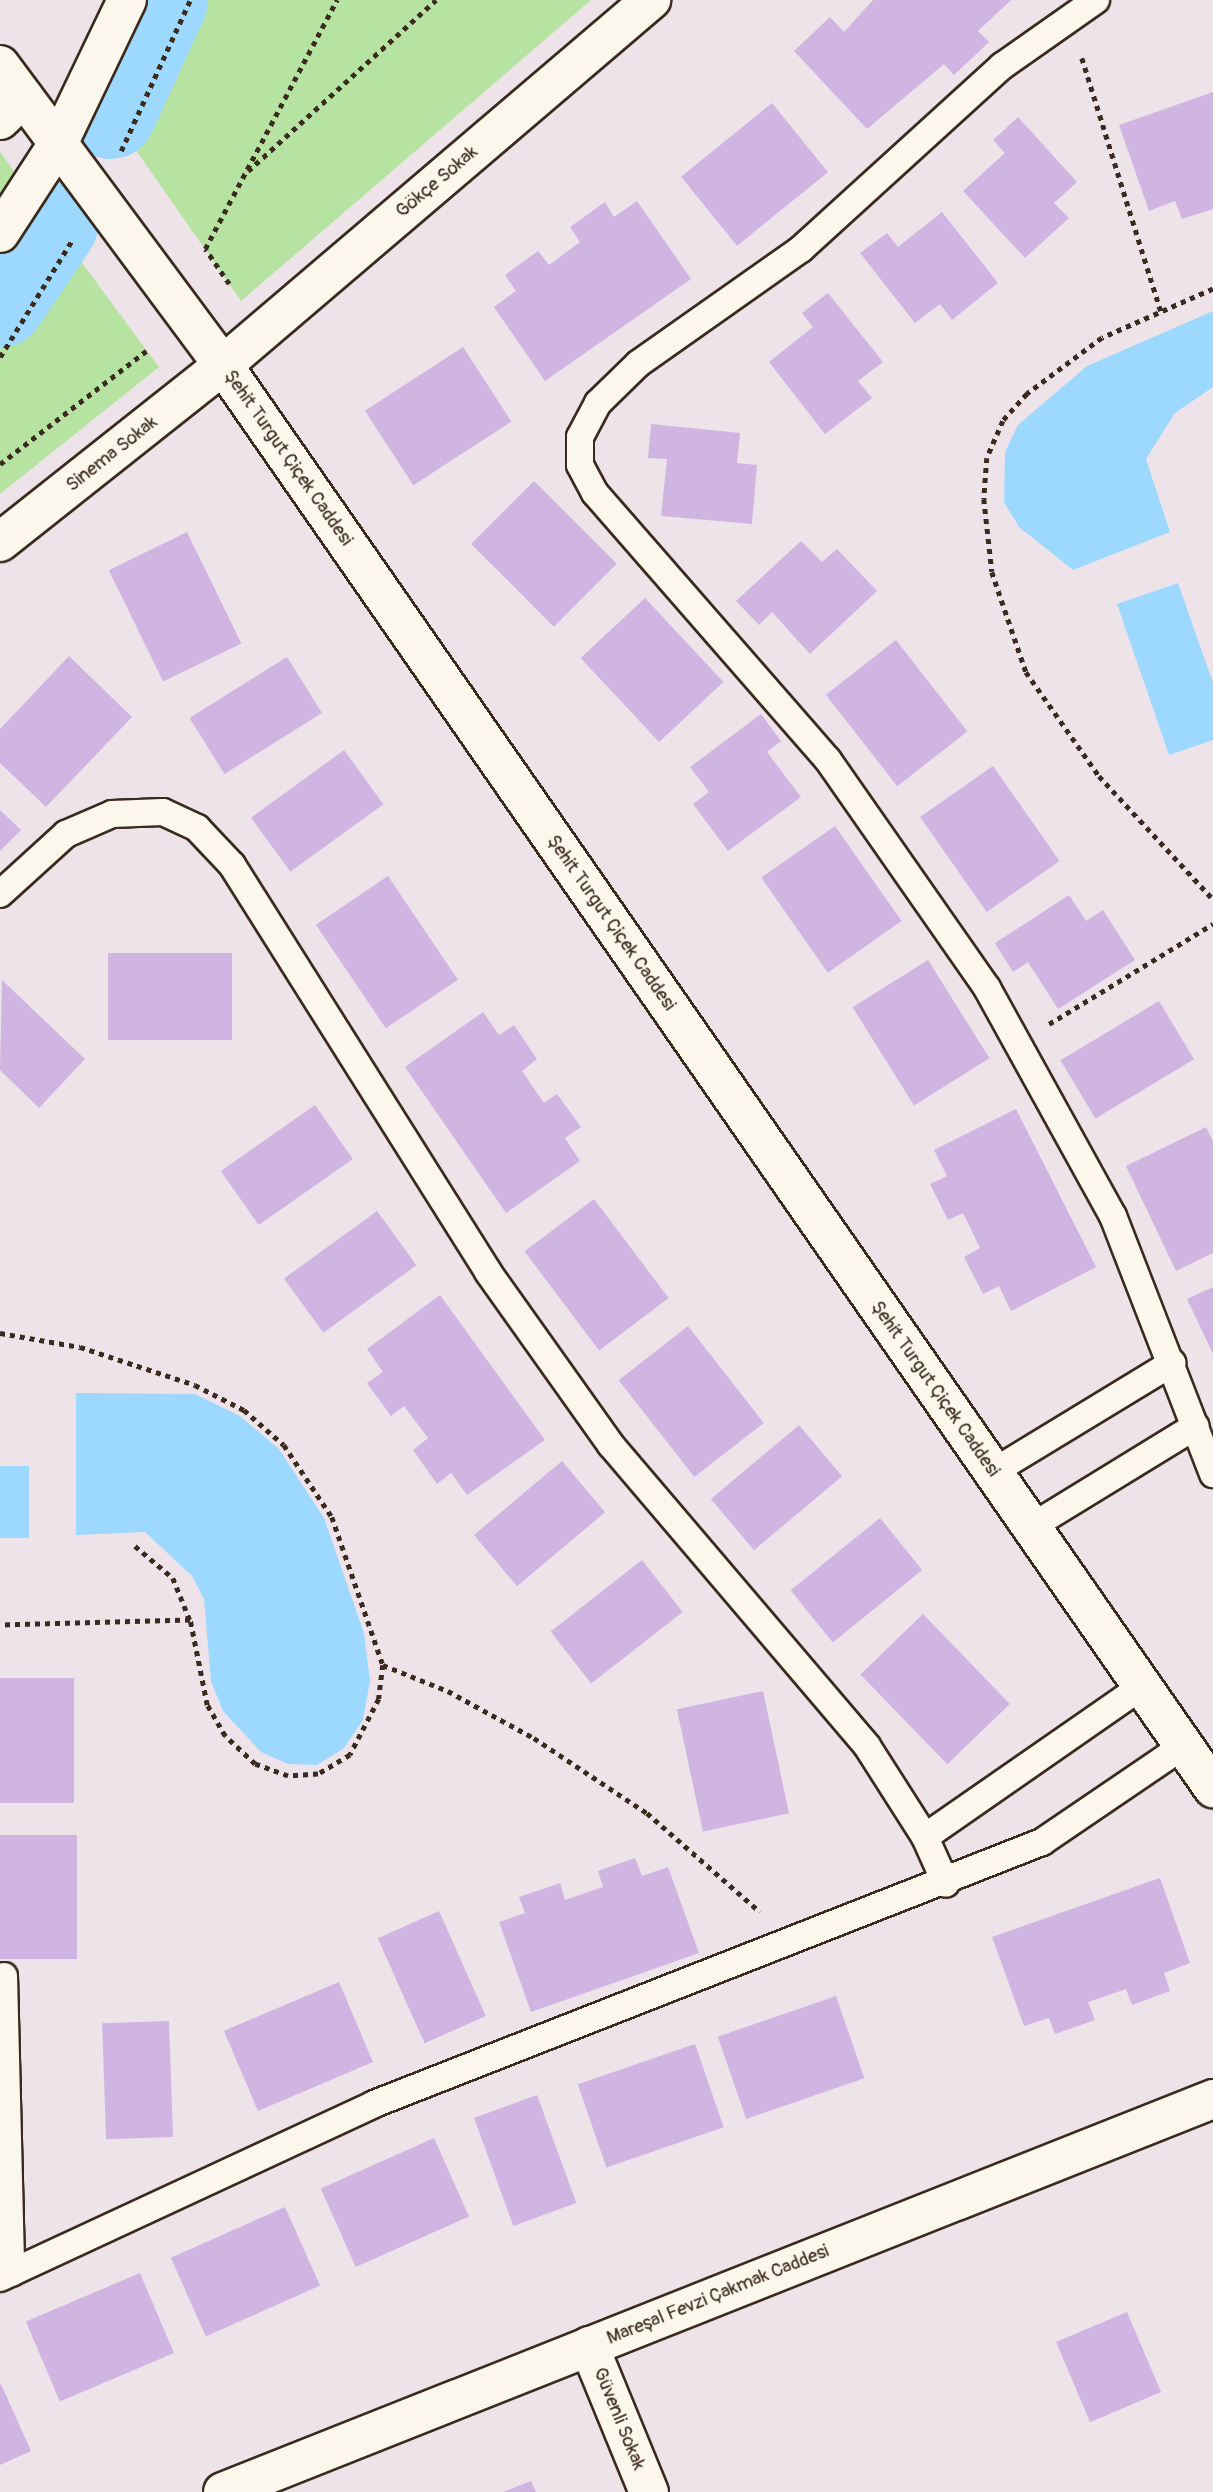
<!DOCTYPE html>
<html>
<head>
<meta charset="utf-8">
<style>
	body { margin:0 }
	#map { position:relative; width:1213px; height:2492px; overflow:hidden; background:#eee3e9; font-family:Pangolin,sans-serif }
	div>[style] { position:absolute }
	.green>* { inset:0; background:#b6e3a2 }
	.water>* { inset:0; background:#9dd9fe; transform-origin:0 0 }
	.river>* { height:91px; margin:-45.5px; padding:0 45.5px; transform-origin:45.5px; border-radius:45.5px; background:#9dd9fe }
	.building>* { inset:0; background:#d0b5e3; transform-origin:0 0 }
	.path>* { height:4.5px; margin-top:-2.25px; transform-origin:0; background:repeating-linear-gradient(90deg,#3b2a1e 0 5px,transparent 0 10px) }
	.roads { filter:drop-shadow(2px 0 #3b2a1e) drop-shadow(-2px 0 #3b2a1e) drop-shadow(0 2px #3b2a1e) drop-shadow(0 -2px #3b2a1e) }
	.service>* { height:26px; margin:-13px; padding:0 13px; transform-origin:13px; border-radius:13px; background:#fbf7ec }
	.minor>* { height:38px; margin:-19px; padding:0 19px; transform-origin:19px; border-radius:19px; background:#fbf7ec }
	.tertiary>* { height:38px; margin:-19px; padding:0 19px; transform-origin:19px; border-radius:19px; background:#fbf7ec }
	span { translate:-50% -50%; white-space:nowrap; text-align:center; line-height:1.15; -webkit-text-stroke:6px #fbf7ec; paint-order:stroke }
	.street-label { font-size:19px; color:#3b2a1e }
</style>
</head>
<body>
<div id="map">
	<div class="green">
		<i style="clip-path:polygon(162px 0,591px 0,241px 301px,110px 113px)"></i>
		<i style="clip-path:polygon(0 152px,159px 367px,0 494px)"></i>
	</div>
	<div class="water">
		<i style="clip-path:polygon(1213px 311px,1213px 387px,1175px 413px,1146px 459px,1170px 532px,1073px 570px,1019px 527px,1004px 502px,1005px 452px,1018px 425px,1087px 366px)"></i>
		<i style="clip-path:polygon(1178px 583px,1213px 683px,1213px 740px,1169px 755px,1117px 604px)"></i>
		<i style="clip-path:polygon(76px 1393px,195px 1394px,240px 1416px,279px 1449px,324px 1518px,364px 1633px,370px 1681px,363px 1720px,344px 1748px,317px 1765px,288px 1764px,261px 1752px,223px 1711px,211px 1681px,204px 1599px,192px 1576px,145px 1532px,76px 1535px)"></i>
		<i style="left:0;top:1466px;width:29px;height:72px"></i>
	</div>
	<div class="river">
		<i style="left:110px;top:113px;width:124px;rotate:-65.3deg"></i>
		<i style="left:0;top:301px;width:93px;rotate:-56deg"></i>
	</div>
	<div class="building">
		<i style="clip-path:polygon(873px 0,1011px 0,978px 31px,989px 42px,954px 75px,944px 64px,867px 129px,794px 51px,830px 17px,844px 32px)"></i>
		<i style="clip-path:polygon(1213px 92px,1213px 209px,1182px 219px,1175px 201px,1149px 211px,1119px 125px)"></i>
		<i style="left:772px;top:103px;width:89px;height:117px;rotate:51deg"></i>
		<i style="clip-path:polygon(1018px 117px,1077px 182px,1054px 203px,1069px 218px,1025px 258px,963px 191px,1005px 153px,993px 140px)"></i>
		<i style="clip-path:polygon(637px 201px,691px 279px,545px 381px,494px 307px,516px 291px,505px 275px,538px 251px,549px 265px,580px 242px,570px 227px,605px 202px,614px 217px)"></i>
		<i style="clip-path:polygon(942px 212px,998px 283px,952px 320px,940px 304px,915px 323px,860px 253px,887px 233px,898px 247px)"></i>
		<i style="clip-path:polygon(828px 293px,883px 362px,858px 381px,872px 398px,825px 434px,769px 362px,813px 327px,802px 313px)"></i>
		<i style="left:463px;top:347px;width:89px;height:117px;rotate:57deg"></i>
		<i style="clip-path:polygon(651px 424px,740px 433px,737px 463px,757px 465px,752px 524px,661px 516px,667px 459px,648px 458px)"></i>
		<i style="left:534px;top:481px;width:117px;height:89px;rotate:45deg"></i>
		<i style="left:187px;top:532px;width:124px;height:87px;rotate:64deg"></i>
		<i style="clip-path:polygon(801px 541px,822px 562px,837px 549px,877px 591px,810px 654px,772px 612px,759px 625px,736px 601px)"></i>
		<i style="left:645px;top:598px;width:115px;height:88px;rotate:47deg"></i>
		<i style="left:896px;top:640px;width:116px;height:89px;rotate:52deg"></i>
		<i style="clip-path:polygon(69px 656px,132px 717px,46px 807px,0 763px,0 729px)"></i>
		<i style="left:287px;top:657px;width:66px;height:115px;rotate:58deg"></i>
		<i style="clip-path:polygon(761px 714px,781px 741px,767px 752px,801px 797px,728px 851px,693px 804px,709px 792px,690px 767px)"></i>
		<i style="left:344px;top:750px;width:67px;height:115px;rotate:54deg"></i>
		<i style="left:993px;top:766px;width:116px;height:89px;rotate:55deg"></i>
		<i style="clip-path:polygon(0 810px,21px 830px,0 851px)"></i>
		<i style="left:835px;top:826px;width:116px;height:90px;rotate:55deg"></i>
		<i style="left:388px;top:876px;width:125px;height:87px;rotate:56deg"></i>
		<i style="clip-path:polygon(1069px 895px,1086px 921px,1103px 910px,1135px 960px,1058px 1009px,1028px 962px,1013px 972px,995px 943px)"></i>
		<i style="left:108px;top:953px;width:124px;height:87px"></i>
		<i style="left:928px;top:960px;width:116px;height:89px;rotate:58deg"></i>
		<i style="clip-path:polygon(2px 980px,85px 1059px,39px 1108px,0 1070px)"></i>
		<i style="left:1159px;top:1001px;width:68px;height:115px;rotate:59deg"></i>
		<i style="clip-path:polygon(483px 1012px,499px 1035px,514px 1025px,537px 1059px,522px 1071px,544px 1103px,557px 1094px,581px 1127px,565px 1138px,580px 1161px,506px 1213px,405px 1067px)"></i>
		<i style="left:315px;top:1105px;width:66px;height:115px;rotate:55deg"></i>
		<i style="clip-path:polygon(1016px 1109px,1096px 1267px,1011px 1311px,999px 1286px,983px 1294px,964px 1257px,980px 1248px,963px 1213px,948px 1220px,930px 1184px,947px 1176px,934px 1150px)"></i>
		<i style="clip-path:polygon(1206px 1127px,1213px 1141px,1213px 1253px,1176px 1271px,1126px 1166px)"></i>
		<i style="left:594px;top:1199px;width:124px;height:87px;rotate:53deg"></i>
		<i style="left:377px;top:1211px;width:67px;height:115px;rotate:54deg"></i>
		<i style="clip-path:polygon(1213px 1287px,1213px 1354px,1187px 1299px)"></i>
		<i style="clip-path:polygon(440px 1295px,545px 1440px,467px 1495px,451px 1473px,437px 1484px,413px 1450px,428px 1438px,404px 1406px,391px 1416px,367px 1383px,383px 1372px,367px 1349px)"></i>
		<i style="left:688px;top:1326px;width:123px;height:88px;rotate:52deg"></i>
		<i style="left:799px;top:1425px;width:67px;height:115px;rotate:50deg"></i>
		<i style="left:562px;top:1461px;width:67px;height:115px;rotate:50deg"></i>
		<i style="left:880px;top:1518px;width:67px;height:115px;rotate:51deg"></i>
		<i style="left:642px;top:1560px;width:66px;height:116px;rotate:52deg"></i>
		<i style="left:923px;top:1614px;width:125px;height:87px;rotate:46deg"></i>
		<i style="left:74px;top:1678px;width:125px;height:74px;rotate:90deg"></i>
		<i style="left:763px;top:1691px;width:125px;height:88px;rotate:78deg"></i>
		<i style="left:77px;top:1835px;width:124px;height:77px;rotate:90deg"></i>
		<i style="clip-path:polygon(635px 1858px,642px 1876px,668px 1867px,699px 1953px,531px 2012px,499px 1922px,525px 1913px,519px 1897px,560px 1883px,565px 1900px,603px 1887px,598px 1871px)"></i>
		<i style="clip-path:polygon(1160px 1878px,1190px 1963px,1164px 1973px,1170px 1991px,1132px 2005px,1126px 1989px,1088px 2002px,1095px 2020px,1055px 2034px,1049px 2018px,1024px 2026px,992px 1937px)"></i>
		<i style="left:439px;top:1911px;width:115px;height:67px;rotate:66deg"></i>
		<i style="left:339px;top:1982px;width:87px;height:125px;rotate:67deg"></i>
		<i style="left:836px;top:1996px;width:87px;height:125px;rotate:71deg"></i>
		<i style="left:169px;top:2021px;width:116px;height:67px;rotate:88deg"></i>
		<i style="left:695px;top:2044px;width:88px;height:124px;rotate:71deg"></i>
		<i style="left:537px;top:2095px;width:115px;height:67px;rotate:70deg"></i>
		<i style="left:434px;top:2138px;width:86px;height:124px;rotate:66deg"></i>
		<i style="left:285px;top:2207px;width:86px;height:125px;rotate:66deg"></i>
		<i style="left:140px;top:2273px;width:87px;height:124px;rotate:67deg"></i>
		<i style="left:1127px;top:2312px;width:87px;height:77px;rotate:67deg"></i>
		<i style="clip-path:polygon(0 2382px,31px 2451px,0 2465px)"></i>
		<i style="clip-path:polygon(531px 2481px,536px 2492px,503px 2492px)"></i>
	</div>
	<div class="path">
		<i style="left:1082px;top:58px;width:265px;rotate:72.7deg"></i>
		<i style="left:121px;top:151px;width:166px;rotate:-65.4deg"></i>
		<i style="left:248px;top:171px;width:254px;rotate:-42.3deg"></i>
		<i style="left:229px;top:284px;width:42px;rotate:-124.4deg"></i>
		<i style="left:205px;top:249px;width:282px;rotate:-62.1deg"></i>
		<i style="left:1213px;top:289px;width:121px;rotate:156.2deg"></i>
		<i style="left:1102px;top:338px;width:94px;rotate:143.3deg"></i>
		<i style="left:1027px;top:394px;width:36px;rotate:132deg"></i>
		<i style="left:1003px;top:421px;width:40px;rotate:113.4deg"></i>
		<i style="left:987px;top:458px;width:41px;rotate:94.2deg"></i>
		<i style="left:984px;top:499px;width:73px;rotate:83.7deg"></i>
		<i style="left:992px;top:572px;width:106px;rotate:71.2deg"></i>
		<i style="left:1026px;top:672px;width:127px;rotate:54.9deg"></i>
		<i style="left:1099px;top:776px;width:168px;rotate:47.2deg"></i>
		<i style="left:0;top:357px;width:139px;rotate:-58.3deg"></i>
		<i style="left:0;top:464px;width:185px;rotate:-37.7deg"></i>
		<i style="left:1049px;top:1024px;width:192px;rotate:-31.4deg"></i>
		<i style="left:0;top:1333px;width:81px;rotate:9.9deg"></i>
		<i style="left:80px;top:1347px;width:121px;rotate:18.3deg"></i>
		<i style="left:195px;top:1385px;width:55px;rotate:27deg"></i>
		<i style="left:244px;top:1410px;width:53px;rotate:41.2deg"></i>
		<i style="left:284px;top:1445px;width:87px;rotate:56.3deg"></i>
		<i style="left:332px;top:1517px;width:157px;rotate:71deg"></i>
		<i style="left:383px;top:1665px;width:34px;rotate:97deg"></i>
		<i style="left:379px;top:1699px;width:63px;rotate:117.4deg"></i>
		<i style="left:350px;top:1755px;width:37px;rotate:149deg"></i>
		<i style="left:318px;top:1774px;width:30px;rotate:176deg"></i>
		<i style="left:288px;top:1776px;width:35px;rotate:-160deg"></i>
		<i style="left:255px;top:1764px;width:41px;rotate:-137deg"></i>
		<i style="left:225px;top:1736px;width:36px;rotate:-120deg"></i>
		<i style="left:207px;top:1705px;width:87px;rotate:-101.3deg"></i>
		<i style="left:190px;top:1620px;width:190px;rotate:178.5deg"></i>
		<i style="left:135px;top:1546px;width:50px;rotate:40.1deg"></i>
		<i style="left:173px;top:1578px;width:45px;rotate:68deg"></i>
		<i style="left:383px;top:1665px;width:70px;rotate:21.8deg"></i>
		<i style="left:448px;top:1691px;width:98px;rotate:28.7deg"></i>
		<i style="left:534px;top:1738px;width:136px;rotate:33.6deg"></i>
		<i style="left:647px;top:1813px;width:150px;rotate:41.2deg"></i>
	</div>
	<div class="roads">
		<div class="service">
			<i style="left:1096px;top:0;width:115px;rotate:144.9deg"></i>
			<i style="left:1002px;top:66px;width:272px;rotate:137.7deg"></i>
			<i style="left:801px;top:249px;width:199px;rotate:144.8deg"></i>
			<i style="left:638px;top:364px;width:56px;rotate:135.7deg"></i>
			<i style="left:598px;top:403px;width:38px;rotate:118deg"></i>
			<i style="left:580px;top:437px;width:28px;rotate:90deg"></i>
			<i style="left:580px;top:465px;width:32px;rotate:62deg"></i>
			<i style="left:595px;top:493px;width:354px;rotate:48.9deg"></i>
			<i style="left:828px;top:760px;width:278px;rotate:55.1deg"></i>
			<i style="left:987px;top:988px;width:260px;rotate:61.1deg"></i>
			<i style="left:1113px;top:1216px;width:277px;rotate:68.8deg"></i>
			<i style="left:0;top:894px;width:89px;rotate:-42.3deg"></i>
			<i style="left:66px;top:834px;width:50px;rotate:-23.5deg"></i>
			<i style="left:112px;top:814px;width:51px;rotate:-2.2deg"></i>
			<i style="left:163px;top:812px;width:38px;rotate:25deg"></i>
			<i style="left:197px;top:828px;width:51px;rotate:46.6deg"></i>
			<i style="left:232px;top:865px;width:481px;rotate:57.8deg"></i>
			<i style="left:488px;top:1272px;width:212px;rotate:54.6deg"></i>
			<i style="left:611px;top:1445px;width:395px;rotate:49.6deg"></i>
			<i style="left:867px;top:1746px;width:108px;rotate:57.5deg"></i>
			<i style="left:925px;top:1837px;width:51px;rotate:65.9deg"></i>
			<i style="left:993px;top:1472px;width:210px;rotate:-31.3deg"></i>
			<i style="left:1031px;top:1527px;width:193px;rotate:-31.5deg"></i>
			<i style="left:925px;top:1837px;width:264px;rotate:-34.8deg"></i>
			<i style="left:4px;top:1976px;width:297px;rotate:88.6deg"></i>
			<i style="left:0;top:2278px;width:412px;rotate:-24.9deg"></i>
			<i style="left:374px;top:2104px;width:718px;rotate:-21.42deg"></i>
			<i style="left:1042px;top:1842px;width:171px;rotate:-34.2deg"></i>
		</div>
		<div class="minor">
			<i style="left:0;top:120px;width:33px;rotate:-44deg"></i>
			<i style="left:0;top:233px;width:108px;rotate:-57deg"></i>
			<i style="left:59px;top:142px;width:157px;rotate:-64.4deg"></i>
			<i style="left:0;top:542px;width:285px;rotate:-38.4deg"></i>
			<i style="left:223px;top:365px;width:563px;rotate:-40.46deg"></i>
			<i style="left:589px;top:2346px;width:158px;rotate:67.7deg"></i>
		</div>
		<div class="tertiary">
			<i style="left:0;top:65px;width:374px;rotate:53.4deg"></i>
			<i style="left:223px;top:365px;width:1734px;rotate:55.17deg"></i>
			<i style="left:223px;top:2492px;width:1065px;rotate:-21.65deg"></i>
		</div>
	</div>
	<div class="street-label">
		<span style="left:437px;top:182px;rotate:-40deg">Gökçe Sokak</span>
		<span style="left:112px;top:454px;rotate:-38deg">Sinema Sokak</span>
		<span style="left:288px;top:458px;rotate:55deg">Şehit Turgut Çiçek Caddesi</span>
		<span style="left:611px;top:923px;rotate:55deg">Şehit Turgut Çiçek Caddesi</span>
		<span style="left:935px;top:1389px;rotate:55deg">Şehit Turgut Çiçek Caddesi</span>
		<span style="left:718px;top:2295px;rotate:-22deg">Mareşal Fevzi Çakmak Caddesi</span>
		<span style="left:619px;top:2419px;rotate:68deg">Güvenli Sokak</span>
	</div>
</div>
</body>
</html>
